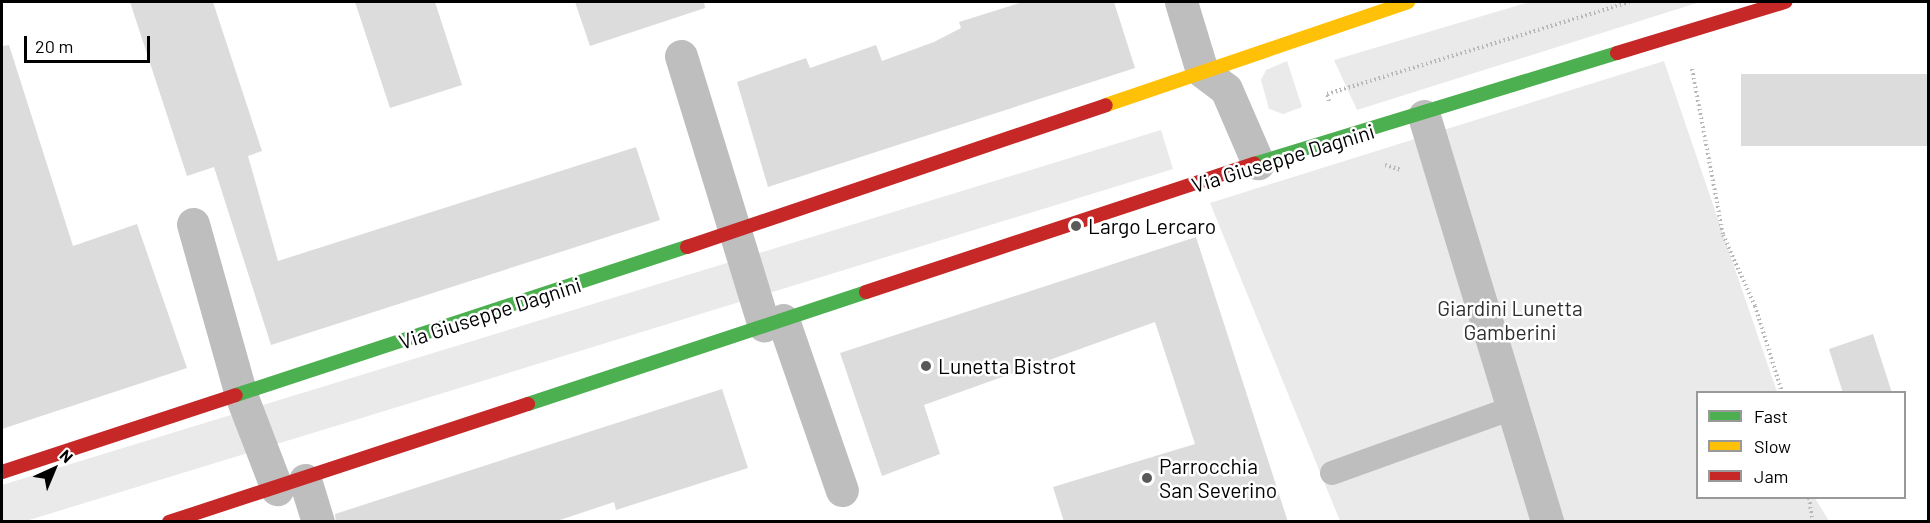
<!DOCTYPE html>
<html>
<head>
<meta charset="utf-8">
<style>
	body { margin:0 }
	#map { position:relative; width:1930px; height:523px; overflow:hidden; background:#fff; font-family:Barlow,sans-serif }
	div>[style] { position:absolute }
	.green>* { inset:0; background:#eaeaea }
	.building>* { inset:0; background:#dcdcdc; transform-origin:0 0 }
	.path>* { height:4px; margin-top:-2px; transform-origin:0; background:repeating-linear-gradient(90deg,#b8b8b8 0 1.5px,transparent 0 4.5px) }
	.lane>* { height:24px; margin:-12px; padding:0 12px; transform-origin:12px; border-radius:12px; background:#bebebe }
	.street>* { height:33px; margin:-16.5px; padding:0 16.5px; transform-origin:16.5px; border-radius:16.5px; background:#bebebe }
	.fast>* { height:14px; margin:-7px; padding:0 7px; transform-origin:7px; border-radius:7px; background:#4caf50 }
	.slow>* { height:14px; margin:-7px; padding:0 7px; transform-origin:7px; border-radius:7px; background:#ffc107 }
	.jam>* { height:14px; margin:-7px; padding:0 7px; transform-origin:7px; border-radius:7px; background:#c62828 }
	.dots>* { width:16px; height:16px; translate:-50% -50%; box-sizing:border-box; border:3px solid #fff; border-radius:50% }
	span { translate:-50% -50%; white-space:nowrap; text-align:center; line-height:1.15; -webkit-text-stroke:5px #fff; paint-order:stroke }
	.street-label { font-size:21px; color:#000 }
	.poi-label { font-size:21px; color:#000 }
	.left { translate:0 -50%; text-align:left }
	.park-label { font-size:21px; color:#2f2f2f }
	.frame { position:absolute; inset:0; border:3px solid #000; pointer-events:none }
	.legend { position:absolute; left:1696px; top:391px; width:210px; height:108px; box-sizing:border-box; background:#fff; border:2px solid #999; margin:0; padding:8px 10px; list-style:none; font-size:18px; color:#000 }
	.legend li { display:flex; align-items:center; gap:12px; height:30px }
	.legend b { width:30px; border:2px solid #999 }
	.north { position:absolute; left:24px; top:439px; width:60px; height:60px; -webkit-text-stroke:4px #fff; paint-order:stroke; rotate:44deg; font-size:16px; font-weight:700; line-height:24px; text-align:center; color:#000 }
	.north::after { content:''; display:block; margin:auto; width:21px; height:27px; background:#000; clip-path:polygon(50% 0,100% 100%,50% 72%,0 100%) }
	.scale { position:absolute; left:24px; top:36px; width:126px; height:27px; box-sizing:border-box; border:3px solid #000; border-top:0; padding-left:8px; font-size:18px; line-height:21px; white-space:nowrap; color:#000; -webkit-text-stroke:4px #fff; paint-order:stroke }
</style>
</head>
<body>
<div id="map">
	<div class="green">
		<i style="clip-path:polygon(1529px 2px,1700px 2px,1357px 110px,1334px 60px)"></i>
		<i style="clip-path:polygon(1287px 61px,1302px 107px,1283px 114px,1269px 109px,1261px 80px,1266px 70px)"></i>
		<i style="clip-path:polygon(1664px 61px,1777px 392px,1698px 392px,1698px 498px,1815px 498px,1829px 521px,1340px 521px,1210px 203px)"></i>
		<i style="clip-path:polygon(1161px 130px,1173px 169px,26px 521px,2px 522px,2px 485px)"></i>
	</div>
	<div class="building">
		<i style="clip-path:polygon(130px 2px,213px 2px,262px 151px,248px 156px,278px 261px,636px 147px,660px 220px,271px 345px,214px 167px,187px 176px)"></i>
		<i style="clip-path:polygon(355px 2px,435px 2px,462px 85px,390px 108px)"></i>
		<i style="clip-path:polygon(575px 2px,704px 2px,705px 8px,590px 46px)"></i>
		<i style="clip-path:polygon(1023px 2px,1114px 2px,1135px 68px,768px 187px,737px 82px,806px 58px,810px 68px,876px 45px,882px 61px,934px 42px,961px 28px,959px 22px)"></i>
		<i style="clip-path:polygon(9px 45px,73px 246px,137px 224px,187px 368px,2px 429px,2px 46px)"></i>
		<i style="left:1929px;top:74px;width:72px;height:188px;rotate:90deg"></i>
		<i style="clip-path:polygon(1196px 237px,1288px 522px,1064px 522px,1053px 487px,1195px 444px,1155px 322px,924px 405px,940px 454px,882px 476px,840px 353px)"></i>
		<i style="clip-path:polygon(1873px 334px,1892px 393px,1843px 393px,1829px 349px)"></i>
		<i style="clip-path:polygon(722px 389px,748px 468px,616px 510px,614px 502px,554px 522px,336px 522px,335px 514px)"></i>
	</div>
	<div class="path">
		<i style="left:1692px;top:69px;width:169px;rotate:79.4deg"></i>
		<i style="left:1723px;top:235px;width:78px;rotate:65.7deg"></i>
		<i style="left:1755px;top:306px;width:90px;rotate:72.6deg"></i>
		<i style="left:1329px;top:101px;width:7px;rotate:-106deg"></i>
		<i style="left:1327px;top:94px;width:316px;rotate:-16.9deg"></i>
		<i style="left:1385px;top:165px;width:17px;rotate:17deg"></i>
		<i style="left:1809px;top:498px;width:24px;rotate:81deg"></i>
	</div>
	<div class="lane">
		<i style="left:1332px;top:473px;width:189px;rotate:-19.8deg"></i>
	</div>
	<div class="street">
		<i style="left:1181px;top:2px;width:72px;rotate:73.1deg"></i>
		<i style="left:1202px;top:71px;width:30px;rotate:37deg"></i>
		<i style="left:1226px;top:89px;width:81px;rotate:66.6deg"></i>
		<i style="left:681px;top:56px;width:282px;rotate:72.9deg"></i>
		<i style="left:1424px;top:116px;width:424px;rotate:73.1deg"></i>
		<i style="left:193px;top:224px;width:178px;rotate:74.3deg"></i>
		<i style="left:241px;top:395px;width:101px;rotate:69deg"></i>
		<i style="left:783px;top:320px;width:180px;rotate:70.9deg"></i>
		<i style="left:305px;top:480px;width:44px;rotate:72.8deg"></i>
	</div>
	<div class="fast">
		<i style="left:1254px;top:164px;width:380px;rotate:-17deg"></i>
		<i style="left:236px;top:395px;width:475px;rotate:-18.2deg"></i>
		<i style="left:528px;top:404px;width:356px;rotate:-18.3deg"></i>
	</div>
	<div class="slow">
		<i style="left:1106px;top:105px;width:319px;rotate:-18.8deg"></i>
	</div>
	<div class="jam">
		<i style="left:1617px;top:53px;width:176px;rotate:-16.9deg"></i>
		<i style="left:687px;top:247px;width:442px;rotate:-18.7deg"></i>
		<i style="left:866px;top:292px;width:409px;rotate:-18.3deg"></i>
		<i style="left:2px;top:472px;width:246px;rotate:-18.2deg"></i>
		<i style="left:169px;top:522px;width:378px;rotate:-18.2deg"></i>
	</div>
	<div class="dots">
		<i style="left:1076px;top:226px;background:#595959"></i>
		<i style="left:926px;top:366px;background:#595959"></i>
		<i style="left:1147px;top:478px;background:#595959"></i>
	</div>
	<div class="street-label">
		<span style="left:1283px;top:158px;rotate:-17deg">Via Giuseppe Dagnini</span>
		<span style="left:490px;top:313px;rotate:-18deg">Via Giuseppe Dagnini</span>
	</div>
	<div class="poi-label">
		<span class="left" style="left:1088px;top:226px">Largo Lercaro</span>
		<span class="left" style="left:938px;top:366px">Lunetta Bistrot</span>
		<span class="left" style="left:1159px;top:478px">Parrocchia<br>San Severino</span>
	</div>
	<div class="park-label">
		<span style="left:1510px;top:320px">Giardini Lunetta<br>Gamberini</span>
	</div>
	<div class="frame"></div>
	<ul class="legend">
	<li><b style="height:8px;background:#4caf50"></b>Fast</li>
	<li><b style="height:8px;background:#ffc107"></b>Slow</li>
	<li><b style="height:8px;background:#c62828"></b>Jam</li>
	</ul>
	<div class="north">N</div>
	<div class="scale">20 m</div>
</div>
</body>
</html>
